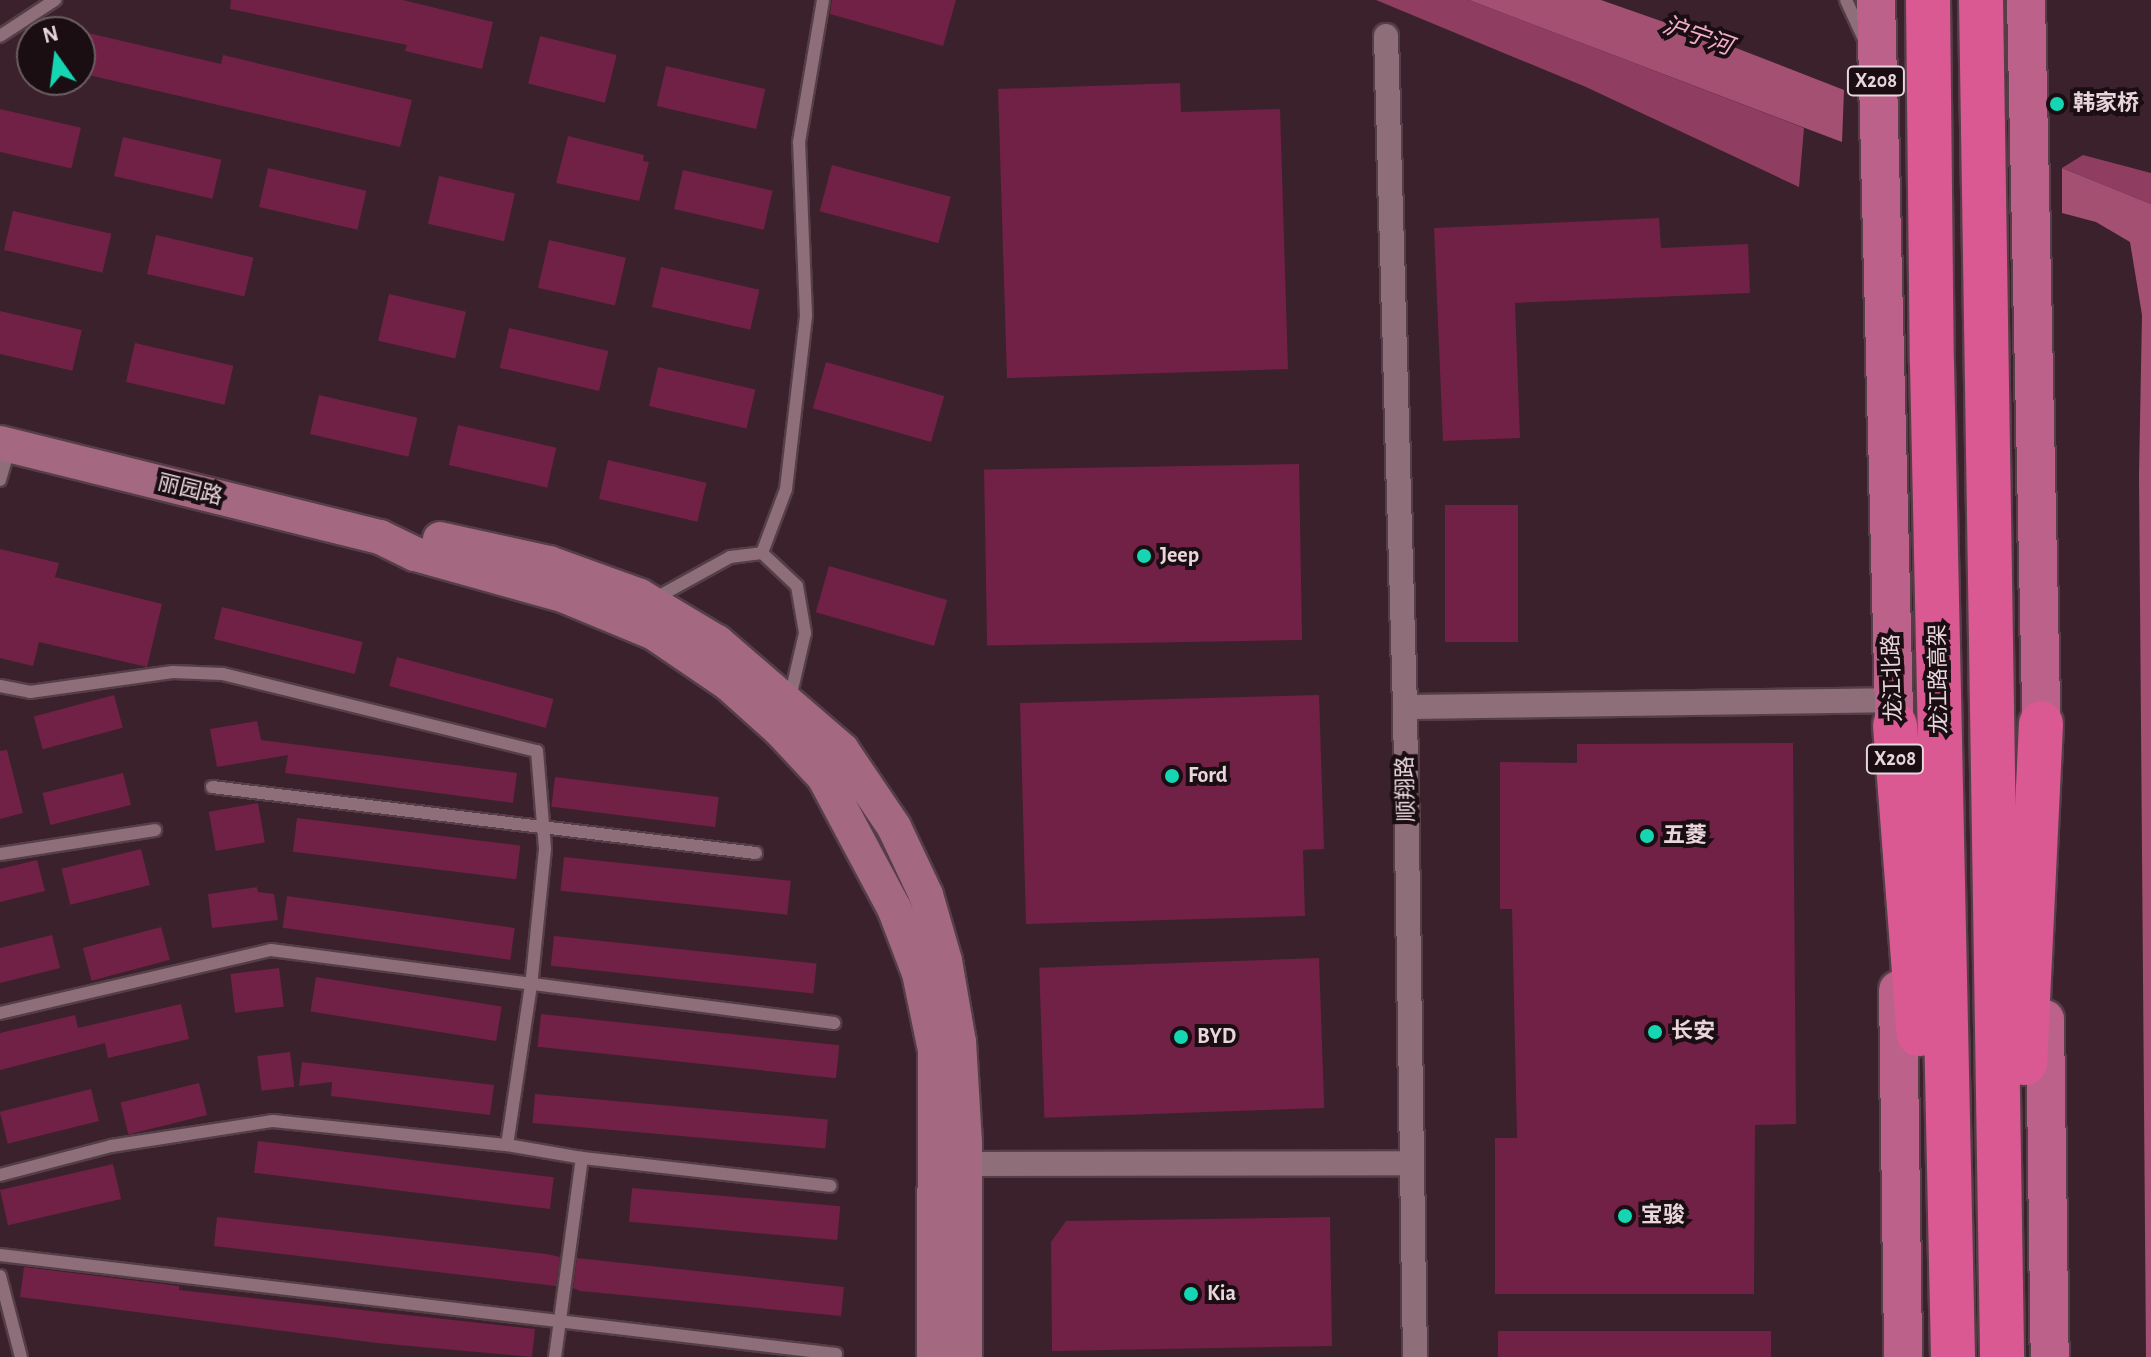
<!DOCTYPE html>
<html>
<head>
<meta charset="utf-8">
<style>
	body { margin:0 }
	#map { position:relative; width:2151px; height:1357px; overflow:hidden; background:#3b212b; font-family:"Alegreya Sans","Noto Sans SC",sans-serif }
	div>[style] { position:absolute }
	.forest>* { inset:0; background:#8f3e61 }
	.water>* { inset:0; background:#a45073 }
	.building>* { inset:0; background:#702145; transform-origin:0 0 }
	.roads { filter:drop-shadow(2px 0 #553e47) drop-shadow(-2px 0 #553e47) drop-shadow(0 2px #553e47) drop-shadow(0 -2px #553e47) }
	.lane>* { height:12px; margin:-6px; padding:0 6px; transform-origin:6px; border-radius:6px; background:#8d6e79 }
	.street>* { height:24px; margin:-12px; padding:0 12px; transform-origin:12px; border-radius:12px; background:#8d6e79 }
	.secondary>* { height:34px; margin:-17px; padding:0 17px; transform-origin:17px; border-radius:17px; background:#a46881 }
	.primary>* { height:38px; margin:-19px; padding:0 19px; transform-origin:19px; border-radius:19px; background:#bc6189 }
	.highway>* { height:44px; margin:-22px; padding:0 22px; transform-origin:22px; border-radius:22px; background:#db5993 }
	.dots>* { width:22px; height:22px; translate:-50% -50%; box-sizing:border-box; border:4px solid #1a0e13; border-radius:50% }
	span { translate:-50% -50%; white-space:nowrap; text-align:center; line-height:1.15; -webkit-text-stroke:8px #1a0e13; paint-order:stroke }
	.shield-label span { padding:2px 6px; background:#1a0e13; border:2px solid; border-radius:6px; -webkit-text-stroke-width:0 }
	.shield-label { font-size:20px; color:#e8d6dc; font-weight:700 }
	.poi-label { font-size:22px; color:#e8d6dc; font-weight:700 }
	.left { translate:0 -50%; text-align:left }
	.street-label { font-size:22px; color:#e8d6dc }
	.water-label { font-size:24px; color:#f4aec8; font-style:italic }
	.north { position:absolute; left:16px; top:16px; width:80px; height:80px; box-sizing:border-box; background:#1a0e13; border:2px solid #6c5e63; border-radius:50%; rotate:346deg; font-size:22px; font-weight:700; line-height:32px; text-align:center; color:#e8d6dc }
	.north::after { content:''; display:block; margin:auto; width:28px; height:36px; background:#15d5b3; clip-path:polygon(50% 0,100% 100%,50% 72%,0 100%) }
</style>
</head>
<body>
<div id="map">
	<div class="forest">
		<i style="clip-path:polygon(1376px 0,1469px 0,1804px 128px,1799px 187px,1586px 87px)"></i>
		<i style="clip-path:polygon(2083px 155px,2151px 173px,2151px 204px,2062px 168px)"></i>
	</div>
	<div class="water">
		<i style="clip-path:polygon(1469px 0,1601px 0,1718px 41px,1844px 90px,1842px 142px)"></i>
		<i style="clip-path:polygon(2062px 168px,2151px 204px,2151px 1357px,2146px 1357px,2139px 475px,2142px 315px,2130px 242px,2096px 222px,2062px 213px)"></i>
	</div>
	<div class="building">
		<i style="clip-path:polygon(231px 0,403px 0,493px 22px,482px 69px,405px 51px,407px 45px,230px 9px)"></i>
		<i style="clip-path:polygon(832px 0,956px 0,943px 46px,830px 14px)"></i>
		<i style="clip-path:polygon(88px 33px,221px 64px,223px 55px,412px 100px,400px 147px,80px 73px)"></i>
		<i style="left:540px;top:36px;width:79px;height:49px;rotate:14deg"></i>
		<i style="left:666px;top:66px;width:102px;height:41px;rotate:13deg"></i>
		<i style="clip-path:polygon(1180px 83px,1181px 112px,1280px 109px,1288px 369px,1007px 378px,998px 89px)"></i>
		<i style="left:0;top:109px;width:83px;height:42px;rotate:13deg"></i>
		<i style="clip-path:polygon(568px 136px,644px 155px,643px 161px,649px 162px,639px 201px,556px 183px)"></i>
		<i style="left:123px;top:137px;width:101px;height:40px;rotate:13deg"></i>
		<i style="left:832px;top:165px;width:123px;height:48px;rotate:15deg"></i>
		<i style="left:268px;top:168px;width:101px;height:40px;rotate:13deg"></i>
		<i style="left:683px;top:170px;width:92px;height:40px;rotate:13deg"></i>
		<i style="left:439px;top:176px;width:78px;height:49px;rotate:13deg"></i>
		<i style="left:13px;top:211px;width:101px;height:40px;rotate:13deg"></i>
		<i style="clip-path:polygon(1659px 218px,1661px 248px,1748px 244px,1750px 293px,1515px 303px,1520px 438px,1443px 441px,1434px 228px)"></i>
		<i style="left:156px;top:235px;width:100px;height:40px;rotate:13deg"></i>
		<i style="left:549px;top:240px;width:79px;height:49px;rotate:13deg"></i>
		<i style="left:661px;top:267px;width:101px;height:41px;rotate:13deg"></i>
		<i style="left:389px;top:294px;width:79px;height:48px;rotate:13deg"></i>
		<i style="left:0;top:311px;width:84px;height:42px;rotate:13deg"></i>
		<i style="left:509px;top:328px;width:102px;height:41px;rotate:13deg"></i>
		<i style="left:135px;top:343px;width:101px;height:40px;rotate:13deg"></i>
		<i style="left:826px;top:362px;width:123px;height:48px;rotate:16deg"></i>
		<i style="left:658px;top:367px;width:100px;height:40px;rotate:13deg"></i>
		<i style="left:319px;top:395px;width:101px;height:40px;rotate:13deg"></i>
		<i style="left:458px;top:425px;width:101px;height:41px;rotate:13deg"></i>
		<i style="left:608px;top:460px;width:101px;height:40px;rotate:13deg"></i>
		<i style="left:1299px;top:464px;width:176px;height:315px;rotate:89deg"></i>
		<i style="left:1518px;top:505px;width:137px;height:73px;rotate:90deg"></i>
		<i style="clip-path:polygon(0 549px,59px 563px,55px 577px,162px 604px,147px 667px,39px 642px,33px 666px,0 658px)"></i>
		<i style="left:829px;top:566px;width:123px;height:48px;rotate:16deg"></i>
		<i style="left:222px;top:607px;width:145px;height:33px;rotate:14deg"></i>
		<i style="left:397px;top:657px;width:162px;height:30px;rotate:15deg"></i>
		<i style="left:114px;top:695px;width:34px;height:83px;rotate:75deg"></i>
		<i style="clip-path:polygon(1319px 695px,1324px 849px,1303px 850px,1305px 916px,1026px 924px,1020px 703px)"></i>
		<i style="clip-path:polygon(257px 721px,261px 740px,517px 773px,513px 803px,285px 773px,288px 755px,217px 767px,210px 729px)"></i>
		<i style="clip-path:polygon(1793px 743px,1796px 1124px,1755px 1125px,1754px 1294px,1495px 1294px,1495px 1138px,1517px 1138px,1512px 909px,1500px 909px,1500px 762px,1577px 763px,1577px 744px)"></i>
		<i style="clip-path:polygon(7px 750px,23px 813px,0 819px,0 751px)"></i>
		<i style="left:123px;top:773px;width:33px;height:83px;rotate:76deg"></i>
		<i style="left:555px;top:777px;width:165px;height:30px;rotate:7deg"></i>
		<i style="left:258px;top:803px;width:40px;height:50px;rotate:80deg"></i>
		<i style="left:297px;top:818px;width:225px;height:34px;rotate:7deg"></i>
		<i style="left:141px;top:849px;width:37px;height:82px;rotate:76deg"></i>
		<i style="left:564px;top:857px;width:228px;height:34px;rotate:6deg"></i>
		<i style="clip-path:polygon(37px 860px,45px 891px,0 902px,0 869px)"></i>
		<i style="clip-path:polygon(257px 887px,258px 892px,274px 894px,278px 920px,212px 928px,208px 894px)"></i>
		<i style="left:287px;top:896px;width:230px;height:32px;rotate:8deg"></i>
		<i style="left:161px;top:927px;width:34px;height:81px;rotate:75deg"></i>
		<i style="clip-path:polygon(52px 935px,60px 968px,0 983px,0 948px)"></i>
		<i style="left:554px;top:936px;width:264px;height:30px;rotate:6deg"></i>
		<i style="left:1319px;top:958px;width:150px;height:280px;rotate:88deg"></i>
		<i style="left:279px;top:968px;width:39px;height:49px;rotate:83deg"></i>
		<i style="left:316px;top:977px;width:188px;height:35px;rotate:9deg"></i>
		<i style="clip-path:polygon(181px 1004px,189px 1039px,108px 1058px,105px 1043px,0 1070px,0 1033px,75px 1015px,78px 1028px)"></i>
		<i style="left:541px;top:1014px;width:300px;height:33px;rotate:6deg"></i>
		<i style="left:290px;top:1052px;width:35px;height:33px;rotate:83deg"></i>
		<i style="clip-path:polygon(302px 1062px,494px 1085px,490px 1115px,331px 1096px,332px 1082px,299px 1086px)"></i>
		<i style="left:199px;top:1083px;width:33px;height:81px;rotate:76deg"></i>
		<i style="left:91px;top:1089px;width:33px;height:94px;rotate:76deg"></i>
		<i style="left:535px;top:1094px;width:294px;height:29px;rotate:5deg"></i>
		<i style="left:258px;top:1141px;width:298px;height:32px;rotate:7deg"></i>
		<i style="left:113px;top:1164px;width:36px;height:116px;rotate:77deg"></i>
		<i style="left:632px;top:1188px;width:209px;height:34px;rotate:5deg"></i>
		<i style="clip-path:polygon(217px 1217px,547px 1254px,560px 1257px,556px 1286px,214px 1246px)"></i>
		<i style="clip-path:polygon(1330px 1217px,1332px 1346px,1052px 1351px,1051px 1242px,1066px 1221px)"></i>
		<i style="clip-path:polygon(577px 1258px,844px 1287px,841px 1316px,580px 1291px,573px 1288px)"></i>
		<i style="clip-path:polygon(24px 1267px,179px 1286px,179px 1290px,535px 1329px,532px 1357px,377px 1343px,20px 1297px)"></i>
		<i style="left:1771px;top:1331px;width:26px;height:273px;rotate:90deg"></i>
	</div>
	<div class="roads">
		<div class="lane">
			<i style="left:1846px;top:0;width:41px;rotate:65.3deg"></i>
			<i style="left:0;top:36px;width:66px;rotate:-33.2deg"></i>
			<i style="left:0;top:480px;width:32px;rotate:-74deg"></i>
			<i style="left:762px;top:553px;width:68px;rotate:-69.4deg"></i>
			<i style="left:786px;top:489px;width:175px;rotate:-83.4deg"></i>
			<i style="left:806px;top:315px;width:173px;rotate:-92.3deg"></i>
			<i style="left:799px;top:142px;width:144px;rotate:-80.4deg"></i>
			<i style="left:654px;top:599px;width:87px;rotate:-28.9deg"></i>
			<i style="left:730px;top:557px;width:32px;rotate:-7deg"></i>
			<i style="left:762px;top:553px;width:48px;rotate:43.3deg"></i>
			<i style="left:797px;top:586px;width:48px;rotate:80.3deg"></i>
			<i style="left:805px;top:633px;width:67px;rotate:103deg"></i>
			<i style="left:0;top:686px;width:31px;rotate:11deg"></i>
			<i style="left:30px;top:692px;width:144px;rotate:-8deg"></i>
			<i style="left:173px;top:672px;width:50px;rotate:2.3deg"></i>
			<i style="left:223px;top:674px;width:323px;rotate:13.8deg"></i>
			<i style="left:537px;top:751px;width:98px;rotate:85.3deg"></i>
			<i style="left:545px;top:849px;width:130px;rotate:95.8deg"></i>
			<i style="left:532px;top:978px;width:169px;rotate:98.5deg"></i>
			<i style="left:212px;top:787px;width:548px;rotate:6.92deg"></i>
			<i style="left:0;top:854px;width:157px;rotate:-8.8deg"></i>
			<i style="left:0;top:1013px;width:278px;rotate:-13.1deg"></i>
			<i style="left:271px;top:950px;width:568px;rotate:7.39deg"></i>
			<i style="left:0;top:1175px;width:115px;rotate:-14.6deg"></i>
			<i style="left:111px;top:1146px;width:164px;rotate:-8.8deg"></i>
			<i style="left:273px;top:1121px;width:235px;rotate:5.9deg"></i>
			<i style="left:507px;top:1145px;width:76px;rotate:9.8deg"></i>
			<i style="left:582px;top:1158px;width:250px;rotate:6.4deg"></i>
			<i style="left:0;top:1255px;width:842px;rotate:6.75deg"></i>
			<i style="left:0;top:1276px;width:84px;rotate:75.5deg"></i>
			<i style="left:555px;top:1357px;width:201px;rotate:-82.3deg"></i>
		</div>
		<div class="street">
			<i style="left:1386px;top:36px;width:671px;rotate:88.38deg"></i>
			<i style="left:1405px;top:707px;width:650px;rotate:89.12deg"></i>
			<i style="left:1405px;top:707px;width:487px;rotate:-0.8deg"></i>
			<i style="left:965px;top:1164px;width:446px;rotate:-0.1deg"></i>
		</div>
		<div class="secondary">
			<i style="left:0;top:443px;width:391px;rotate:13.9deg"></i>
			<i style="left:380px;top:537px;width:39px;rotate:26deg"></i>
			<i style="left:415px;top:554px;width:156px;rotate:15.6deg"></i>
			<i style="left:565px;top:596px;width:96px;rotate:22.6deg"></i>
			<i style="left:654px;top:633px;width:91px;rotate:34.2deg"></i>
			<i style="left:729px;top:684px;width:69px;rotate:42deg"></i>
			<i style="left:780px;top:730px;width:64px;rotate:46.9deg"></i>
			<i style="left:824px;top:777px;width:149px;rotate:61.9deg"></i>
			<i style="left:894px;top:908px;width:70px;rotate:69deg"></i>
			<i style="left:919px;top:973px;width:79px;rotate:78.3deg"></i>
			<i style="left:935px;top:1050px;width:307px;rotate:90.2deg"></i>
			<i style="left:440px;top:539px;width:112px;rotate:12.4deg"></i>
			<i style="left:549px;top:563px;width:97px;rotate:19.9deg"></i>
			<i style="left:640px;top:596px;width:90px;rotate:30.9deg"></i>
			<i style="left:717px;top:642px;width:165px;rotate:40.8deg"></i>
			<i style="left:842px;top:750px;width:93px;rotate:56deg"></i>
			<i style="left:894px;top:827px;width:75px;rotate:64.8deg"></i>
			<i style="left:926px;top:895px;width:69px;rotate:73.9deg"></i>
			<i style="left:945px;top:961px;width:82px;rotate:80.2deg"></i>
			<i style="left:959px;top:1042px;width:100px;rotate:86.6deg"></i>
			<i style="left:965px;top:1142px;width:215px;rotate:90deg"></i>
		</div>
		<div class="primary">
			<i style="left:1876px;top:0;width:753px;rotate:88.55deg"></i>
			<i style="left:2026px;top:0;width:753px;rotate:88.78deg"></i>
			<i style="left:1898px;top:990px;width:367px;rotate:89.2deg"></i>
			<i style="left:2045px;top:1019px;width:338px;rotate:89.2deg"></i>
		</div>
		<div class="highway">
			<i style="left:1928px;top:0;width:363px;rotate:89.4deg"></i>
			<i style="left:1932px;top:363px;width:994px;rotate:88.79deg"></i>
			<i style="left:1981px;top:0;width:1357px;rotate:89.11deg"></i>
			<i style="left:1895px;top:725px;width:310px;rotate:85.6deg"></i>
			<i style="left:2025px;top:1063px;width:340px;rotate:-87.3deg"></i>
		</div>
	</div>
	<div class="dots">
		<i style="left:2057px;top:104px;background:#15d5b3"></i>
		<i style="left:1144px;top:556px;background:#15d5b3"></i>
		<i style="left:1172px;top:776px;background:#15d5b3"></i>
		<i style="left:1647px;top:836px;background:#15d5b3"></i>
		<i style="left:1655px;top:1032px;background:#15d5b3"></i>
		<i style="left:1181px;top:1037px;background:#15d5b3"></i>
		<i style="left:1625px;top:1216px;background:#15d5b3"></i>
		<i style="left:1191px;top:1294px;background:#15d5b3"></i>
	</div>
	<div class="shield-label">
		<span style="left:1876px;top:81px">X208</span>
		<span style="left:1895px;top:759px">X208</span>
	</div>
	<div class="poi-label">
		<span class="left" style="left:2073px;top:104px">韩家桥</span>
		<span class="left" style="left:1160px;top:556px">Jeep</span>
		<span class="left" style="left:1188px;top:776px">Ford</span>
		<span class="left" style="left:1663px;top:836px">五菱</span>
		<span class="left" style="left:1671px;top:1032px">长安</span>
		<span class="left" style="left:1197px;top:1037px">BYD</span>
		<span class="left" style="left:1641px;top:1216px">宝骏</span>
		<span class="left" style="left:1207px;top:1294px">Kia</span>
	</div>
	<div class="street-label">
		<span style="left:190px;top:490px;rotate:14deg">丽园路</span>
		<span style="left:1893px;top:678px;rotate:-92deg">龙江北路</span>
		<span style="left:1939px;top:679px;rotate:-91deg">龙江路高架</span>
		<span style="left:1406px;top:789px;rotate:-91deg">顺翔路</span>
	</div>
	<div class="water-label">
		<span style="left:1697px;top:37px;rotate:19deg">沪宁河</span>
	</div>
	<div class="north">N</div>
</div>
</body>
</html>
